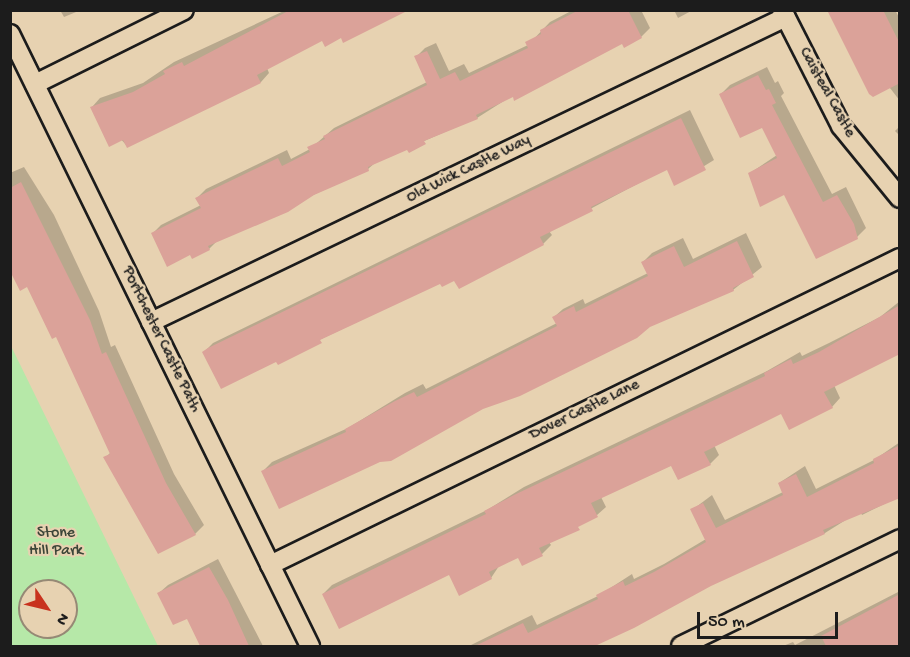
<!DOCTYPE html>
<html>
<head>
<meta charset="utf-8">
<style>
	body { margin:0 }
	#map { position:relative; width:910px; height:657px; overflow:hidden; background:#e7d2b1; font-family:"Gochi Hand",sans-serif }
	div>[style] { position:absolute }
	.green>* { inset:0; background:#b6e8a8 }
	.shadow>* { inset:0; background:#0003 }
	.building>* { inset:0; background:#dba299 }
	.roads { filter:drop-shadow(2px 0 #1c1c1c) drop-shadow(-2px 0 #1c1c1c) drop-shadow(0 2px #1c1c1c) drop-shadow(0 -2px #1c1c1c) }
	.street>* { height:18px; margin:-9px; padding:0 9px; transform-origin:9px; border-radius:9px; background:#e7d2b1 }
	span { translate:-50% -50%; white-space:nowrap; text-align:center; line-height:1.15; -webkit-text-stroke:4.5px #e7d2b1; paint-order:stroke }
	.street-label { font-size:16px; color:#1c1c1c }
	.park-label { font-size:16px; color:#3b4538 }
	.frame { position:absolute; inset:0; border:12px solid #1c1c1c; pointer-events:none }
	.north { position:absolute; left:18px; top:579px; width:60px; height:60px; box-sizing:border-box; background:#e7d2b1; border:2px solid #968975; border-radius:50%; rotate:125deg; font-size:16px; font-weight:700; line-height:24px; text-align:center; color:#1c1c1c }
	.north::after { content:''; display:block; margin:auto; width:21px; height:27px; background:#c8321e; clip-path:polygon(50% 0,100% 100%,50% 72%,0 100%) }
	.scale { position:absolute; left:697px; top:612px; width:141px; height:27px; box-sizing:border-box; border:3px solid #1c1c1c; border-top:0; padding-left:8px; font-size:18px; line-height:21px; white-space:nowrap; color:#1c1c1c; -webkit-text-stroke:4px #e7d2b1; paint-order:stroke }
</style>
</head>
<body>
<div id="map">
	<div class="green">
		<i style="clip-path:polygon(evenodd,11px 346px,158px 646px,11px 646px,11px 346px,30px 591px,66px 591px,66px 627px,30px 627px,30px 591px)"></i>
	</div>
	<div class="shadow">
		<i style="clip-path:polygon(60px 10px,81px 10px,64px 17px)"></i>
		<i style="clip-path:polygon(286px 10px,405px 10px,342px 36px,323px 39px,267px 68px,269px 73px,261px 82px,127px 146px,92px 107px,100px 98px,143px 83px,174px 62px)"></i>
		<i style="clip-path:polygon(573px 10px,641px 10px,650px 28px,641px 37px,622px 42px,513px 95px,477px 118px,376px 162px,368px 169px,218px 240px,209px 249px,191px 253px,152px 234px,161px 225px,201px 205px,197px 198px,206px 189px,287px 150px,291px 159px,310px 149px,334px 128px,427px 82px,416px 57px,425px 48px,436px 43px,449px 71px,464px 64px,469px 73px,528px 45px,550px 22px)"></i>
		<i style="clip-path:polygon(674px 10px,693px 10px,678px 18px)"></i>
		<i style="clip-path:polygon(830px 10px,895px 10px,900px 19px,900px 101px)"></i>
		<i style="clip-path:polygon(767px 67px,775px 83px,778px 81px,784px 93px,781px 96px,832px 194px,846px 187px,866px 228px,857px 237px,785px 193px,761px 205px,750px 173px,777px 155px,763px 126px,721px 94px,730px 85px)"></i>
		<i style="clip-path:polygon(690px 110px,714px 160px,675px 184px,667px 168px,549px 231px,552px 235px,543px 244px,441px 282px,277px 360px,204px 352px,213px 343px)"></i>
		<i style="clip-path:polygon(900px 126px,900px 136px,895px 131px)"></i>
		<i style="clip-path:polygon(24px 167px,54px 215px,99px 311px,111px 347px,115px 345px,174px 474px,204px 525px,195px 534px,105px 458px,111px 452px,57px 335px,27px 285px,10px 267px,10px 173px)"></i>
		<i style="clip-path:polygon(746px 233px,762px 267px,733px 290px,263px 471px,272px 462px,348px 428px,405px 393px,423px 384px,426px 389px,557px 323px,554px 317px,563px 309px,583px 299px,585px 304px,648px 273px,643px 262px,652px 253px,683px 238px,693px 259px)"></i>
		<i style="clip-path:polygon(900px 301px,900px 353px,834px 385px,840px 398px,832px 407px,782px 412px,714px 445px,719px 455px,710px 464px,672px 465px,601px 497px,606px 507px,597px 515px,549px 542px,551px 545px,542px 554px,523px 564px,519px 556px,499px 566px,491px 578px,460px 594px,450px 573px,323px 594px,332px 585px,487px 510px,524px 487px,767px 371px,800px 352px,802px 356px,829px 343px,880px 317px)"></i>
		<i style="clip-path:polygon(900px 442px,900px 496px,862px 515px,860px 511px,825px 533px,710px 584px,591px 646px,469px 646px,532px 615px,537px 625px,598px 596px,632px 574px,634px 579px,664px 564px,706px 539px,692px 510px,712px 495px,725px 520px,783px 492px,779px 483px,805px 466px,816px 489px,874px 460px)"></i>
		<i style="clip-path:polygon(218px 559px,263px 646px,203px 646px,187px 617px,159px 593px,168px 585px)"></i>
		<i style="clip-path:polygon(900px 591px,900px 642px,894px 646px,783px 646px,793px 642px,795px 645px)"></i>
	</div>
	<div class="building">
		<i style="clip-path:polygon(290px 10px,409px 10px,343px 43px,341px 38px,325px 47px,322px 41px,257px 75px,261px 83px,127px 148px,123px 140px,109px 147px,90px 107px,133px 92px,165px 74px,163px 71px,182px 62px,184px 66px)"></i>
		<i style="clip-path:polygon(579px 10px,628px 10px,642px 38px,624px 48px,622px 44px,514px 101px,513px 97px,476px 115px,478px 119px,424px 141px,426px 144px,409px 153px,407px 150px,368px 167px,369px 171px,314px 195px,288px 212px,208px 246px,210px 250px,192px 259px,190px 255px,167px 267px,151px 233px,201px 208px,195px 198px,278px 158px,282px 166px,310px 152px,307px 147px,325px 139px,323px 136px,427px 85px,414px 56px,427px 51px,440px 79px,455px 72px,460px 81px,528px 48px,525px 42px,541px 34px,540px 30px)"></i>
		<i style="clip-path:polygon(827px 10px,883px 10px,900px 44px,900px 83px,873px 97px,869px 94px)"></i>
		<i style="clip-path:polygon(758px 75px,766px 90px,769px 89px,776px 103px,772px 105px,823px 202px,837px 195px,854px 224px,858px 239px,816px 259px,784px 195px,760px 207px,748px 173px,777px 158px,762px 128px,740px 138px,719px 94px)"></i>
		<i style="clip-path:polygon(681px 118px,706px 170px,674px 186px,667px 170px,591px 207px,593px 211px,540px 237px,544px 245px,459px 289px,454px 281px,442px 287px,440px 284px,320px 340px,322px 343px,278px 365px,276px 362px,221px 389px,202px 352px,208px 348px)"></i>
		<i style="clip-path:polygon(21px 182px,90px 320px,102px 354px,106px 352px,166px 483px,196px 535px,158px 554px,103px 457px,110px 454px,56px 337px,52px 339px,27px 287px,20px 291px,10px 271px,10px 188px)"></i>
		<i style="clip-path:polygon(737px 241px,754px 277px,733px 288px,734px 291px,650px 327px,637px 338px,520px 396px,483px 409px,391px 461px,380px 462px,279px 509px,261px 471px,346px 432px,345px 429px,395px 401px,414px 392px,417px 397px,557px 326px,552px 317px,574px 306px,576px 312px,648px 276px,641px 262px,674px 246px,684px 267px)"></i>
		<i style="clip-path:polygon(900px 305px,900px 354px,824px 392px,833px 408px,789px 430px,781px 414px,704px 452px,711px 465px,678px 480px,671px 466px,591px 503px,598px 517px,578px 527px,580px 530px,539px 548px,543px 556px,522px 566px,518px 558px,489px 572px,492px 579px,459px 596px,449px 575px,339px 629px,322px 594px,486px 514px,484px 511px,514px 495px,765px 376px,764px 373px,791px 359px,793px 364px,819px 352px)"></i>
		<i style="clip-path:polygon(900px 445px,900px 498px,823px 530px,825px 534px,711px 586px,634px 628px,595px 646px,475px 646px,523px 623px,528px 633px,598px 599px,596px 595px,623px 581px,625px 586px,654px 572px,706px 542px,690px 509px,703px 503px,716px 528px,783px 495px,778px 483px,796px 474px,807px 497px,874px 463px,873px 459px)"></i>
		<i style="clip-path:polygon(209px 567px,228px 600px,249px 646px,200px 646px,187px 619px,173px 625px,157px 593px)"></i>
		<i style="clip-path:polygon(900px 594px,900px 646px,826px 646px,821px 636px)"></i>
	</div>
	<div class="roads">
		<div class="street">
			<i style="left:782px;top:10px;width:130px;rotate:63deg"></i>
			<i style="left:841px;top:126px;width:93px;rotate:50.7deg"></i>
			<i style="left:10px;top:34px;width:682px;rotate:63.89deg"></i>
			<i style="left:35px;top:84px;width:166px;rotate:-26.4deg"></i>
			<i style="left:151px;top:322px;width:704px;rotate:-25.66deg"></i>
			<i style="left:270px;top:565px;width:701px;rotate:-25.98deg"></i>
			<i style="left:681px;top:646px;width:244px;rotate:-26deg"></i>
		</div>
	</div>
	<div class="street-label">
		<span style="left:826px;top:93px;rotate:61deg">Caisteal Castle</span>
		<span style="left:469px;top:170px;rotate:-26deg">Old Wick Castle Way</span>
		<span style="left:160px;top:340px;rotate:64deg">Portchester Castle Path</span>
		<span style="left:585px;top:411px;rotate:-26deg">Dover Castle Lane</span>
	</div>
	<div class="park-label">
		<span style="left:56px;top:543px">Stone<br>Hill Park</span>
	</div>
	<div class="frame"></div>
	<div class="north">N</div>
	<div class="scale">50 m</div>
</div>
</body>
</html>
